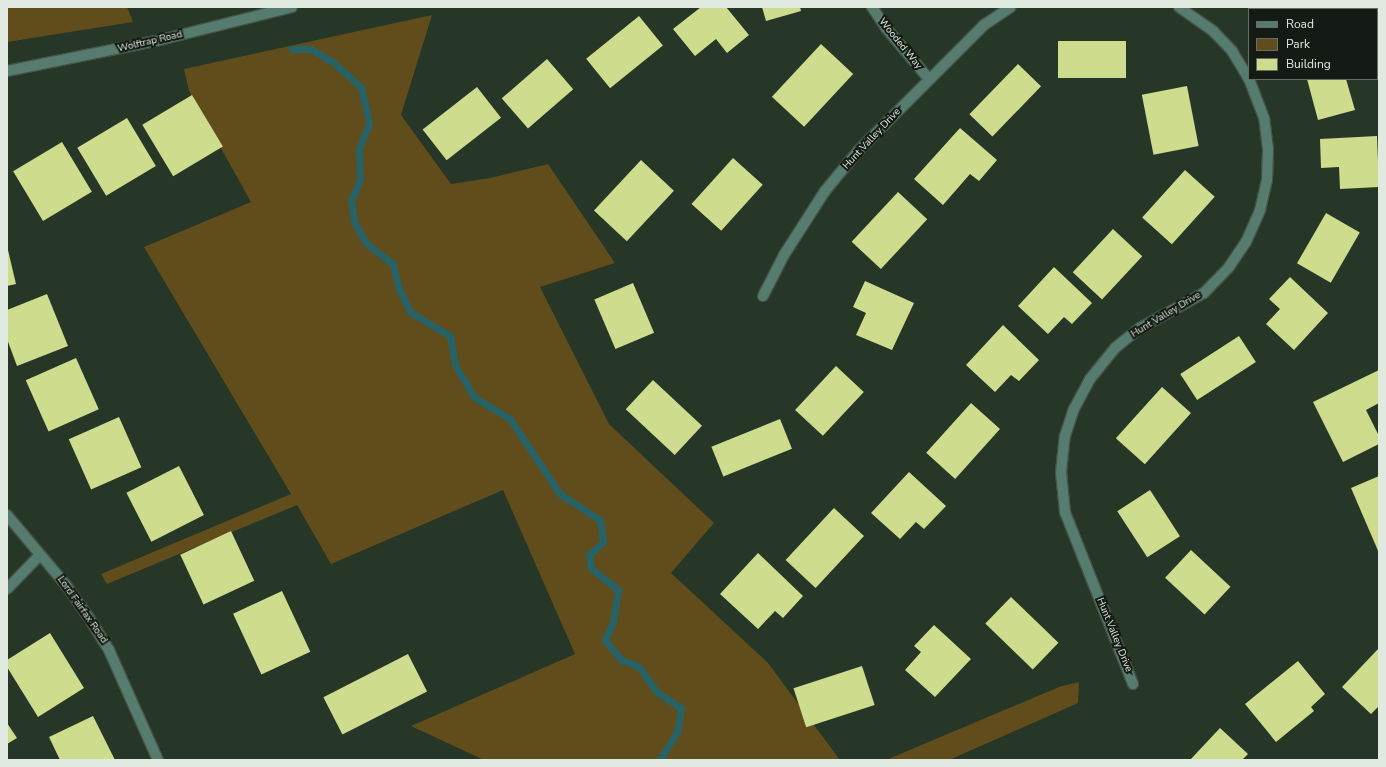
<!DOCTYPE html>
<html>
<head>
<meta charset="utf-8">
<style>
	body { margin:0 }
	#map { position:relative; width:1386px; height:767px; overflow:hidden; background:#263627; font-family:"Nunito Sans",sans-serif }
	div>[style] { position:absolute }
	.green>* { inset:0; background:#604d1b }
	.stream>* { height:7px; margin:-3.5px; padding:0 3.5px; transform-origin:3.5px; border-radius:3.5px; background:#276267 }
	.building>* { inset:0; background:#cedc8d; transform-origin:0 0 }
	.roads { filter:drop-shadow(1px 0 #445345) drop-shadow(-1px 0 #445345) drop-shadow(0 1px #445345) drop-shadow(0 -1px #445345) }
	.minor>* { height:10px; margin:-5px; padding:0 5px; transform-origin:5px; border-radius:5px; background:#567c70 }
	span { translate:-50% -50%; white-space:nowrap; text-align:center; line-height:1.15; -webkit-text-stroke:4px #141b14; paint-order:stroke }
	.street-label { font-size:10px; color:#e0eae0 }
	.frame { position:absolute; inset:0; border:8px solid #e0eae0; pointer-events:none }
	.legend { position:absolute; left:1248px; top:8px; width:130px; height:72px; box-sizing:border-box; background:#141b14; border:1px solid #666e66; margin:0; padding:5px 7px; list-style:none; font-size:12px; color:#e0eae0 }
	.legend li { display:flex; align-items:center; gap:8px; height:20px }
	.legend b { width:20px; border:1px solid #666e66 }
</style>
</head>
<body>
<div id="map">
	<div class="green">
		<i style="clip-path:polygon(7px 7px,127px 7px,133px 22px,7px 42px)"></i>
		<i style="clip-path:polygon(432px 15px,401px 115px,451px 184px,490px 178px,548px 164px,615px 263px,540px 287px,609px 424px,714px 523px,671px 573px,768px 663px,840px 760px,484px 760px,411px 726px,575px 654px,503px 490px,331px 564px,297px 505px,107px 584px,101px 574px,291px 494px,144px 247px,251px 202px,189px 91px,184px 69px)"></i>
		<i style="clip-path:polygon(1079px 682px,1078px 703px,949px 760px,886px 760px,1059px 687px)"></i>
	</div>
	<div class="stream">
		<i style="left:292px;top:49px;width:19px"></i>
		<i style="left:311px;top:49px;width:26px;rotate:31deg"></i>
		<i style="left:333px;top:62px;width:38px;rotate:42deg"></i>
		<i style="left:361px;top:87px;width:37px;rotate:77deg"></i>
		<i style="left:369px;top:123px;width:28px;rotate:111deg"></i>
		<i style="left:359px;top:149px;width:31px;rotate:88deg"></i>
		<i style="left:360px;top:180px;width:22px;rotate:114deg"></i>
		<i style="left:351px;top:200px;width:22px;rotate:82deg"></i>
		<i style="left:354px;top:222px;width:24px;rotate:60deg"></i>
		<i style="left:366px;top:243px;width:34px;rotate:38deg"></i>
		<i style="left:393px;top:264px;width:26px;rotate:77deg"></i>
		<i style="left:399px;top:289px;width:25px;rotate:64deg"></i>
		<i style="left:410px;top:312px;width:47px;rotate:31deg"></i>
		<i style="left:450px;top:336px;width:29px;rotate:80deg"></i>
		<i style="left:455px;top:365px;width:37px;rotate:59deg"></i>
		<i style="left:474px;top:397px;width:42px;rotate:31.4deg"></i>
		<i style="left:510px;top:419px;width:90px;rotate:56.3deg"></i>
		<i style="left:560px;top:494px;width:48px;rotate:33deg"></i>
		<i style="left:600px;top:520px;width:22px;rotate:82deg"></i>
		<i style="left:603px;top:542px;width:19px;rotate:137deg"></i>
		<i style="left:589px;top:555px;width:13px;rotate:81deg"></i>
		<i style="left:591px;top:568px;width:35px;rotate:39deg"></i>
		<i style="left:618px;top:590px;width:32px;rotate:99deg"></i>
		<i style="left:613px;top:622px;width:20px;rotate:114deg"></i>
		<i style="left:605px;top:640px;width:26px;rotate:51deg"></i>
		<i style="left:621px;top:660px;width:18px;rotate:19deg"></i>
		<i style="left:638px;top:666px;width:32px;rotate:54deg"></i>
		<i style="left:657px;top:692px;width:29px;rotate:34deg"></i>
		<i style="left:681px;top:708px;width:24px;rotate:99deg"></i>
		<i style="left:677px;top:732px;width:32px;rotate:122deg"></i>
		<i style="left:660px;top:759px;width:2px;rotate:27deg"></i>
	</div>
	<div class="building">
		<i style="clip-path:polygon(701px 7px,726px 7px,749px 35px,727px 53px,716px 39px,695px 56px,673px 29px)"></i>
		<i style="clip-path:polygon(762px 7px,800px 7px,801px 11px,766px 21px)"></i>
		<i style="left:1281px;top:7px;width:53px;height:5px"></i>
		<i style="left:639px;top:16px;width:38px;height:68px;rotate:51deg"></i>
		<i style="left:1126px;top:41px;width:37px;height:68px;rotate:90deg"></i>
		<i style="left:821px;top:44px;width:44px;height:72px;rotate:43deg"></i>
		<i style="left:547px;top:59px;width:40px;height:60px;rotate:49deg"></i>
		<i style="left:1018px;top:64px;width:32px;height:70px;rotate:44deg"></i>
		<i style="clip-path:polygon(1307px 79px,1346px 79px,1355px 110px,1318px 120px)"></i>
		<i style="left:1187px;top:86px;width:61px;height:46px;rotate:79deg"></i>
		<i style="left:477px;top:87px;width:39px;height:69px;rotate:52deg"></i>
		<i style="left:192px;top:95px;width:60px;height:58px;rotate:59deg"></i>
		<i style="left:127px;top:118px;width:56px;height:58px;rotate:59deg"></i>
		<i style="clip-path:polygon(960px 128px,997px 160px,979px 181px,970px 174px,943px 205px,914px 179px)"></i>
		<i style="clip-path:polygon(1377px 136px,1379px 187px,1340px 189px,1339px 167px,1321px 168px,1320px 139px)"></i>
		<i style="left:62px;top:142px;width:58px;height:57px;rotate:59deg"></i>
		<i style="left:733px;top:158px;width:40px;height:62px;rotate:42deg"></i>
		<i style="left:641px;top:160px;width:45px;height:69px;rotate:43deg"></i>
		<i style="left:1185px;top:170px;width:40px;height:64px;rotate:42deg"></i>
		<i style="left:898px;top:192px;width:40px;height:68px;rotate:43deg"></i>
		<i style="left:1326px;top:213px;width:39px;height:58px;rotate:30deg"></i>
		<i style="left:1113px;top:229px;width:40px;height:59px;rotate:43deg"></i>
		<i style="clip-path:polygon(8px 250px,16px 284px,7px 286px,7px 251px)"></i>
		<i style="clip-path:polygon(1054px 267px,1092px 303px,1072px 324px,1064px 317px,1048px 334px,1018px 306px)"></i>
		<i style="clip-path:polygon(1290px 277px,1328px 313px,1294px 350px,1266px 324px,1280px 309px,1269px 299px)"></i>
		<i style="clip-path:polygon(865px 281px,914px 303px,892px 350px,856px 335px,866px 313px,853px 307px)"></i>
		<i style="left:633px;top:283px;width:54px;height:42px;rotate:67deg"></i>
		<i style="clip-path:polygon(47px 294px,68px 346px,17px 366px,7px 339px,7px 310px)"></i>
		<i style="clip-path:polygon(1003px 325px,1039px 360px,1019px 381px,1011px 375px,995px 392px,966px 365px)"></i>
		<i style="left:1239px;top:336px;width:31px;height:70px;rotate:57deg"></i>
		<i style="left:76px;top:358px;width:56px;height:55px;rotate:66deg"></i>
		<i style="left:836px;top:366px;width:38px;height:60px;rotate:43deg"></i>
		<i style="clip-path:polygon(1379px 370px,1379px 403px,1366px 410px,1379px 436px,1379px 444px,1343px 462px,1313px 402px)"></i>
		<i style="left:653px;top:380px;width:67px;height:40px;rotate:43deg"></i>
		<i style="left:1162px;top:387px;width:39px;height:69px;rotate:42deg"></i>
		<i style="left:971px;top:403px;width:39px;height:67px;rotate:42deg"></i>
		<i style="left:119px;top:417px;width:55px;height:55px;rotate:66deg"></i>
		<i style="left:780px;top:419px;width:32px;height:74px;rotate:68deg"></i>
		<i style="left:179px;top:466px;width:55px;height:59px;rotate:63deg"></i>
		<i style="clip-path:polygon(909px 472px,946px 506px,924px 529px,916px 522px,900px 539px,871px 513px)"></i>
		<i style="clip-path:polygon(1379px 476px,1379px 553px,1351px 488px)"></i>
		<i style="left:1150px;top:490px;width:55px;height:39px;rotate:57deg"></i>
		<i style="left:834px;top:508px;width:41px;height:71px;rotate:43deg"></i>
		<i style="left:231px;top:531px;width:55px;height:56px;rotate:65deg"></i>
		<i style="left:1191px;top:550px;width:54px;height:38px;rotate:43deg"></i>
		<i style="clip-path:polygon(758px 553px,803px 596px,783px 618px,775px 611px,758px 629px,720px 594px)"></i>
		<i style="left:282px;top:591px;width:67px;height:54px;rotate:65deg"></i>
		<i style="left:1011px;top:597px;width:66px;height:37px;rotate:44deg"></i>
		<i style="clip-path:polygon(934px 625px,971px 659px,935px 697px,905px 670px,921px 652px,914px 646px)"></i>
		<i style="clip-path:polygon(50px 633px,84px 688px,38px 717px,7px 667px,7px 660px)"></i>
		<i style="clip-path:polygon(1379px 648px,1379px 706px,1371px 714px,1342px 687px)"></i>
		<i style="left:408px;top:654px;width:42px;height:95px;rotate:63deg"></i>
		<i style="clip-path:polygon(1298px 661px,1325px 694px,1311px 707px,1314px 711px,1276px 742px,1245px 704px)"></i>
		<i style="left:862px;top:666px;width:41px;height:72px;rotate:72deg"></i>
		<i style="clip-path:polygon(93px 716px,115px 760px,60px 760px,49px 737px)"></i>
		<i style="clip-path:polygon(7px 723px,17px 738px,7px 744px)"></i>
		<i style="clip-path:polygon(1220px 728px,1248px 754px,1242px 760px,1190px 760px)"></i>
	</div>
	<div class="roads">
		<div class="minor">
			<i style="left:872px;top:7px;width:25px;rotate:56deg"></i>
			<i style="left:886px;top:28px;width:67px;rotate:49.9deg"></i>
			<i style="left:1179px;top:7px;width:42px;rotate:35.2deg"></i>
			<i style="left:1213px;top:31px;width:28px;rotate:46deg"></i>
			<i style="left:1232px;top:51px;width:33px;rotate:59deg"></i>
			<i style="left:7px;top:71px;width:152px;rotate:-11.4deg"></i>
			<i style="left:156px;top:41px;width:140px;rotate:-14deg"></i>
			<i style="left:763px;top:296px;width:46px;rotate:-62.9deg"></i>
			<i style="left:784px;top:255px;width:76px;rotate:-57.4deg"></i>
			<i style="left:825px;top:191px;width:52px;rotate:-50.5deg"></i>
			<i style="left:858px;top:151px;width:178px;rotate:-45deg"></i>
			<i style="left:984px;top:25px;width:32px;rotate:-34deg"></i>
			<i style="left:7px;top:515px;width:92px;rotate:49.9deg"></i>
			<i style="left:66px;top:585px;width:40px;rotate:55.1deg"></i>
			<i style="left:89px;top:618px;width:38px;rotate:58deg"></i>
			<i style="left:109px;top:650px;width:120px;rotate:66deg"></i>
			<i style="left:7px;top:589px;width:47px;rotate:-45.9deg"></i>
			<i style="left:1133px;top:684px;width:185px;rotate:-111.6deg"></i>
			<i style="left:1065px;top:512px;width:40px;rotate:-95.7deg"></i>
			<i style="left:1061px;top:472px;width:36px;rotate:-84deg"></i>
			<i style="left:1065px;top:436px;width:28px;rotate:-72deg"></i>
			<i style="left:1074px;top:409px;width:34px;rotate:-62deg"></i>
			<i style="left:1090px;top:379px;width:40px;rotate:-51deg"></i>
			<i style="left:1115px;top:348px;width:32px;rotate:-39deg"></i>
			<i style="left:1140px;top:328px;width:73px;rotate:-28.7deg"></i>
			<i style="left:1204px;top:293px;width:36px;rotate:-46deg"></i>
			<i style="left:1229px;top:267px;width:30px;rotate:-56deg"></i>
			<i style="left:1246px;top:242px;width:35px;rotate:-66deg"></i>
			<i style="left:1260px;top:210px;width:31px;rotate:-77deg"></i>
			<i style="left:1267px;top:180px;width:31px;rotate:-88deg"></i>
			<i style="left:1268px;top:149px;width:31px;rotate:-97deg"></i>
			<i style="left:1264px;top:118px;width:42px;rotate:-111deg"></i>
		</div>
	</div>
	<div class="street-label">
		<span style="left:150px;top:42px;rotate:-13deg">Wolftrap Road</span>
		<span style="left:900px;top:44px;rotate:51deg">Wooded Way</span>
		<span style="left:872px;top:139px;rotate:-47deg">Hunt Valley Drive</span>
		<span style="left:1166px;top:315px;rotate:-31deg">Hunt Valley Drive</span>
		<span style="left:82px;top:610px;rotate:55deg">Lord Fairfax Road</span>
		<span style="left:1114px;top:635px;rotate:68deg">Hunt Valley Drive</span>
	</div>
	<div class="frame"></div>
	<ul class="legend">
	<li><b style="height:5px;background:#567c70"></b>Road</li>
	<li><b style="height:11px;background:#604d1b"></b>Park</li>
	<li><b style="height:11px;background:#cedc8d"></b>Building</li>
	</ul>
</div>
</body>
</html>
